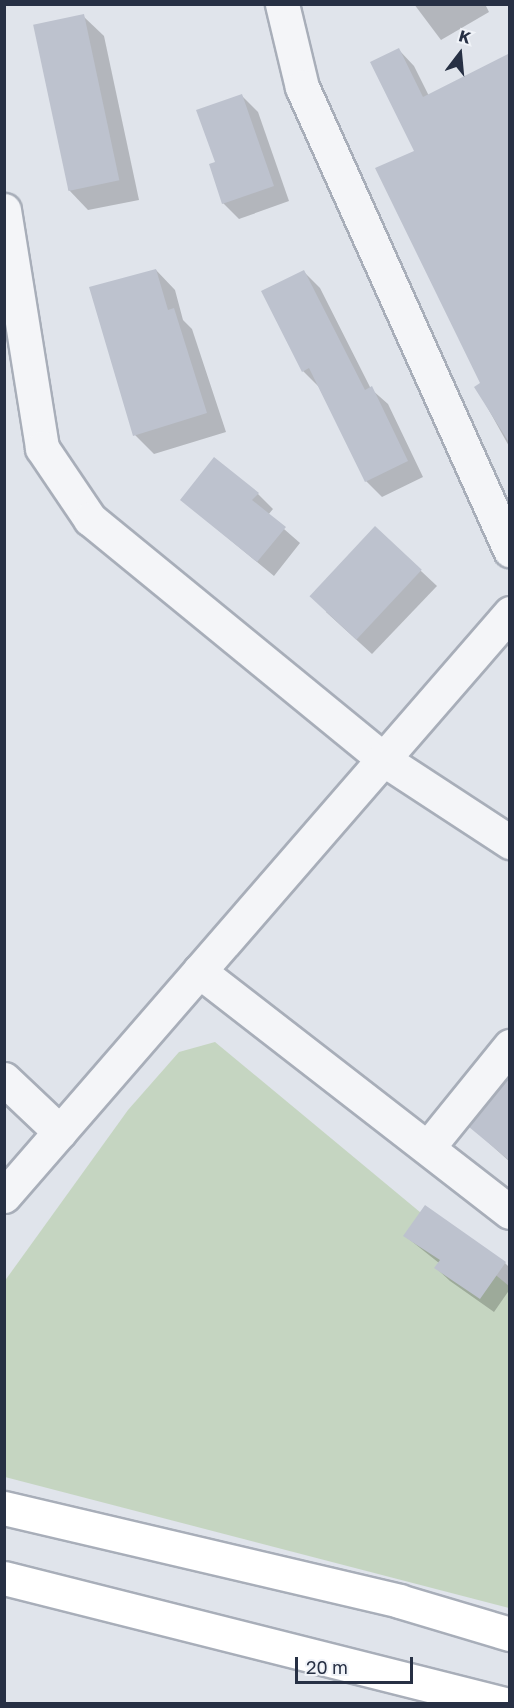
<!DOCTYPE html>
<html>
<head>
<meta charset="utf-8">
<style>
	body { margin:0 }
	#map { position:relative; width:514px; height:1708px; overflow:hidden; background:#e0e4eb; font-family:"Golos Text",sans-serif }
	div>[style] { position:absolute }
	.green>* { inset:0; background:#c5d5c1 }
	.shadow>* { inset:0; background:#0003 }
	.building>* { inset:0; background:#bdc2ce; transform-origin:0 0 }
	.roads { filter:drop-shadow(2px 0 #a8aeb9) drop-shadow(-2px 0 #a8aeb9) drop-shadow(0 2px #a8aeb9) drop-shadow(0 -2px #a8aeb9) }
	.street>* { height:33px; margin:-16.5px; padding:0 16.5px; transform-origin:16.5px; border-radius:16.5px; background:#f4f5f8 }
	.primary>* { height:33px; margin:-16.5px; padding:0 16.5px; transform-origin:16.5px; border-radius:16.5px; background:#fff }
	span { translate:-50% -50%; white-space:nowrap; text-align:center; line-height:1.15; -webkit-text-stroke:6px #f0f3f8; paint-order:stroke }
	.frame { position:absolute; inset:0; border:6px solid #273044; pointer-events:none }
	.north { position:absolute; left:430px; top:24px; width:60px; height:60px; -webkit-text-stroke:4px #f0f3f8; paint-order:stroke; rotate:16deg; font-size:16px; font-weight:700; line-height:24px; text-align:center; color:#273044 }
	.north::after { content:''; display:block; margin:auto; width:21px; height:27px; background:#273044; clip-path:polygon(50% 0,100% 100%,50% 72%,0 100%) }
	.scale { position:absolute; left:295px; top:1657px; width:118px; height:27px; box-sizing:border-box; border:3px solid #273044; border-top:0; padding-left:8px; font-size:18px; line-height:21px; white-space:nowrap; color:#273044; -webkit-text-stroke:4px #f0f3f8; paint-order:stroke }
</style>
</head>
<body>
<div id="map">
	<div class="green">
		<i style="clip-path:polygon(215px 1042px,509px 1286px,509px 1608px,5px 1477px,4px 1282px,128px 1110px,179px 1052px)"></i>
	</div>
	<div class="shadow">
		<i style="clip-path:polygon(414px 4px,485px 4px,489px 12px,441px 40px)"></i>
		<i style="clip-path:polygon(83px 16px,104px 36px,139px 200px,88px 210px,68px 189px)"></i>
		<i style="clip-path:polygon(399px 50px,414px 66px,429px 96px,510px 313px,510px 448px,476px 387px,482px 383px,416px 152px)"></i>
		<i style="clip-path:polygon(242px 96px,258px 112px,289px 201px,239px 219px,223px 203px,216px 163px)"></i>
		<i style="clip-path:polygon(156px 270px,175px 290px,183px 320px,192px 329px,226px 432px,154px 454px,135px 435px)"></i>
		<i style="clip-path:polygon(304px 272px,320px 288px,371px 389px,388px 404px,423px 477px,382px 497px,366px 481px,319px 387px,303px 371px,263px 292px)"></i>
		<i style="clip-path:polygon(258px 494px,273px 509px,268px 515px,300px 543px,274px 576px,182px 500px)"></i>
		<i style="clip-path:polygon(375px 528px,437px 586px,372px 654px,326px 612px)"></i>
		<i style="clip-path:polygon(510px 1079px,510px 1162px,471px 1127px)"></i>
		<i style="clip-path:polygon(405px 1236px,505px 1263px,510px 1268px,510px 1289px,494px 1312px,450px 1281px,436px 1268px,439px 1263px)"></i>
	</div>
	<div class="building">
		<i style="left:84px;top:14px;width:170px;height:52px;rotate:78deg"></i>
		<i style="clip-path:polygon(399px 48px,423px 97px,510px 53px,510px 444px,474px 387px,480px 383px,375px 168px,414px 151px,370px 62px)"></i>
		<i style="clip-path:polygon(242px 94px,274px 186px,222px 204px,209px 164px,215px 162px,196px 110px)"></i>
		<i style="clip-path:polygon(156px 269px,168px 310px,174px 308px,207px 413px,133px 436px,89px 287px)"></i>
		<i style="clip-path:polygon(304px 270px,365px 390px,372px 386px,408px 461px,365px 482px,309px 368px,302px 372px,261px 291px)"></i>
		<i style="clip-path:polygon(214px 457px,259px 493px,252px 500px,286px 527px,257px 562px,180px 500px)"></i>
		<i style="left:375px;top:526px;width:64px;height:96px;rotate:43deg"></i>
		<i style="clip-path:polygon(510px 1076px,510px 1161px,469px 1127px)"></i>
		<i style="clip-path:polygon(425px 1205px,506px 1262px,480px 1299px,434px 1268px,440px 1260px,403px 1236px)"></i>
	</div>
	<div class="roads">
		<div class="street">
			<i style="left:282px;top:4px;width:85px;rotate:76.5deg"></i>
			<i style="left:302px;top:87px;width:508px;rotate:65.81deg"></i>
			<i style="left:4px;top:210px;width:241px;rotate:80.9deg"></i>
			<i style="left:42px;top:448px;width:86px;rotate:55.9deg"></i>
			<i style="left:90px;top:519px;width:379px;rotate:39.3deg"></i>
			<i style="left:383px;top:759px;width:152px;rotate:33.2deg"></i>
			<i style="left:199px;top:971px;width:393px;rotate:37.8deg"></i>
			<i style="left:4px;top:1079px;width:77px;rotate:43.4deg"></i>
			<i style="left:429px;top:1146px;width:129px;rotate:-51deg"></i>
			<i style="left:4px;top:1196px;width:772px;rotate:-49.04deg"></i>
		</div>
		<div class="primary">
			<i style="left:4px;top:1508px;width:406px;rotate:13.2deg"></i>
			<i style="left:399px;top:1601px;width:116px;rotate:16.6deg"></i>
			<i style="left:4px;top:1578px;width:516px;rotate:14.14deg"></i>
		</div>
	</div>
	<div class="frame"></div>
	<div class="north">K</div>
	<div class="scale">20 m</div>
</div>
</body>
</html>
